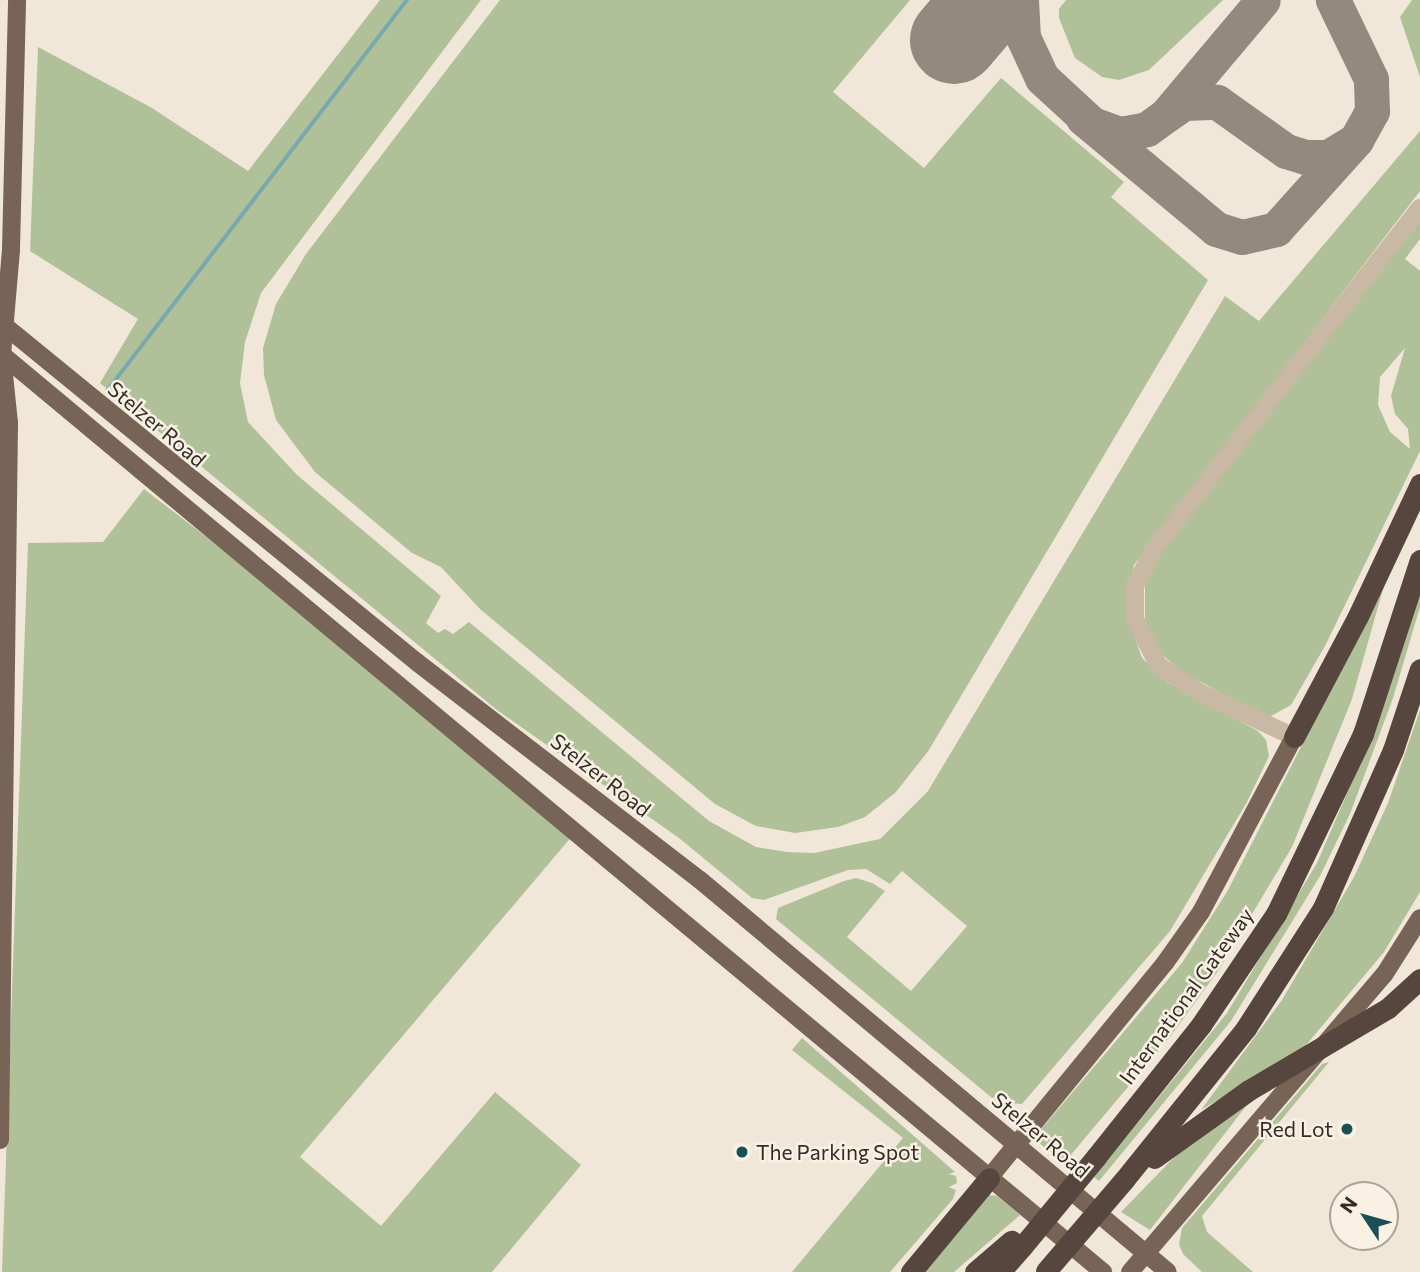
<!DOCTYPE html>
<html>
<head>
<meta charset="utf-8">
<style>
	body { margin:0 }
	#map { position:relative; width:1420px; height:1272px; overflow:hidden; background:#f1e7d8; font-family:Commissioner,sans-serif }
	div>[style] { position:absolute }
	.green>* { inset:0; background:#b0c098 }
	.stream>* { height:3.5px; margin:-1.75px; padding:0 1.75px; transform-origin:1.75px; border-radius:1.75px; background:#77a9af }
	.taxiway>* { height:35px; margin:-17.5px; padding:0 17.5px; transform-origin:17.5px; border-radius:17.5px; background:#93897f }
	.runway>* { height:88px; margin:-44px; padding:0 44px; transform-origin:44px; border-radius:44px; background:#93897f }
	.minor>* { height:18px; margin:-9px; padding:0 9px; transform-origin:9px; border-radius:9px; background:#c9b8a4 }
	.major>* { height:18px; margin:-9px; padding:0 9px; transform-origin:9px; border-radius:9px; background:#776457 }
	.highway>* { height:21px; margin:-10.5px; padding:0 10.5px; transform-origin:10.5px; border-radius:10.5px; background:#56463d }
	.highway-bridge>* { height:21px; margin:-10.5px; padding:0 10.5px; transform-origin:10.5px; border-radius:10.5px; background:#56463d }
	.dots>* { width:19px; height:19px; translate:-50% -50%; box-sizing:border-box; border:4px solid #f9f1e4; border-radius:50% }
	span { translate:-50% -50%; white-space:nowrap; text-align:center; line-height:1.15; -webkit-text-stroke:5px #f9f1e4; paint-order:stroke }
	.street-label { font-size:21px; color:#352b26 }
	.poi-label { font-size:21px; color:#352b26 }
	.right { translate:-100% -50%; text-align:right }
	.left { translate:0 -50%; text-align:left }
	.north { position:absolute; left:1329px; top:1181px; width:70px; height:70px; box-sizing:border-box; background:#f9f1e4; border:2px solid #aba298; border-radius:50%; rotate:306deg; font-size:19px; font-weight:700; line-height:28px; text-align:center; color:#352b26 }
	.north::after { content:''; display:block; margin:auto; width:24px; height:32px; background:#1b4f56; clip-path:polygon(50% 0,100% 100%,50% 72%,0 100%) }
</style>
</head>
<body>
<div id="map">
	<div class="green">
		<i style="clip-path:polygon(380px 0,481px 0,261px 293px,245px 342px,240px 383px,248px 422px,297px 475px,441px 596px,426px 623px,438px 633px,445px 629px,453px 634px,469px 622px,709px 821px,756px 847px,787px 852px,814px 853px,880px 839px,928px 791px,1225px 296px,1259px 321px,1420px 131px,1420px 191px,1134px 565px,1126px 612px,1142px 658px,1167px 682px,1258px 731px,1266px 740px,1269px 756px,1247px 802px,1170px 931px,1022px 1104px,997px 1102px,776px 919px,778px 908px,844px 881px,856px 878px,872px 883px,885px 891px,847px 937px,911px 991px,967px 926px,902px 871px,890px 884px,866px 869px,848px 870px,764px 900px,752px 898px,679px 838px,497px 710px,100px 383px,138px 319px,30px 251px,38px 47px,152px 108px,248px 171px)"></i>
		<i style="clip-path:polygon(500px 0,910px 0,833px 92px,924px 168px,1001px 78px,1124px 182px,1111px 197px,1208px 280px,929px 750px,896px 792px,865px 817px,838px 827px,795px 833px,756px 826px,715px 804px,480px 609px,441px 567px,412px 553px,315px 472px,276px 420px,264px 375px,263px 348px,276px 304px,306px 254px)"></i>
		<i style="clip-path:polygon(1066px 0,1223px 0,1149px 70px,1119px 80px,1102px 77px,1075px 58px,1059px 18px,1059px 9px)"></i>
		<i style="clip-path:polygon(1412px 0,1420px 0,1420px 77px,1400px 17px)"></i>
		<i style="clip-path:polygon(evenodd,1420px 220px,1420px 239px,1405px 259px,1420px 271px,1420px 451px,1325px 646px,1291px 705px,1271px 716px,1259px 713px,1182px 672px,1160px 653px,1145px 625px,1145px 586px,1159px 556px,1420px 220px,1405px 348px,1391px 396px,1395px 414px,1408px 429px,1410px 449px,1390px 432px,1378px 405px,1380px 377px,1405px 348px)"></i>
		<i style="clip-path:polygon(144px 489px,269px 585px,573px 835px,300px 1157px,381px 1226px,495px 1092px,581px 1165px,492px 1272px,2px 1272px,28px 543px,103px 542px)"></i>
		<i style="clip-path:polygon(1420px 574px,1420px 607px,1393px 698px,1350px 814px,1320px 876px,1231px 1021px,1099px 1181px,1094px 1177px,1227px 1013px,1317px 863px,1370px 740px)"></i>
		<i style="clip-path:polygon(1385px 582px,1352px 699px,1292px 847px,1220px 968px,1170px 1037px,1064px 1163px,1038px 1142px,1038px 1133px,1182px 963px,1228px 890px)"></i>
		<i style="clip-path:polygon(1420px 710px,1420px 892px,1384px 952px,1302px 1050px,1201px 1110px,1282px 1000px,1354px 877px,1388px 803px)"></i>
		<i style="clip-path:polygon(802px 1038px,955px 1172px,949px 1174px,956px 1176px,957px 1183px,949px 1187px,956px 1190px,953px 1199px,890px 1272px,792px 1272px,903px 1138px,792px 1050px)"></i>
		<i style="clip-path:polygon(1329px 1062px,1202px 1216px,1207px 1232px,1253px 1272px,1202px 1272px,1183px 1254px,1179px 1244px,1182px 1228px,1322px 1064px)"></i>
		<i style="clip-path:polygon(1250px 1101px,1150px 1230px,1121px 1212px,1187px 1144px)"></i>
		<i style="clip-path:polygon(989px 1195px,997px 1196px,1020px 1215px,954px 1272px,923px 1272px)"></i>
	</div>
	<div class="stream">
		<i style="left:107px;top:391px;width:493px;rotate:-52.5deg"></i>
	</div>
	<div class="taxiway">
		<i style="left:1021px;top:0;width:37px;rotate:87deg"></i>
		<i style="left:1023px;top:37px;width:45px;rotate:65.1deg"></i>
		<i style="left:1042px;top:78px;width:68px;rotate:42.6deg"></i>
		<i style="left:1092px;top:124px;width:30px;rotate:20deg"></i>
		<i style="left:1120px;top:134px;width:27px;rotate:-10deg"></i>
		<i style="left:1147px;top:129px;width:24px;rotate:-36deg"></i>
		<i style="left:1166px;top:115px;width:150px;rotate:-49.9deg"></i>
		<i style="left:1168px;top:114px;width:19px;rotate:-35deg"></i>
		<i style="left:1184px;top:103px;width:33px;rotate:-2deg"></i>
		<i style="left:1217px;top:102px;width:85px;rotate:35.4deg"></i>
		<i style="left:1286px;top:151px;width:21px;rotate:17deg"></i>
		<i style="left:1306px;top:157px;width:22px"></i>
		<i style="left:1328px;top:157px;width:29px;rotate:-31deg"></i>
		<i style="left:1083px;top:118px;width:173px;rotate:39.8deg"></i>
		<i style="left:1216px;top:229px;width:27px;rotate:17deg"></i>
		<i style="left:1242px;top:237px;width:35px;rotate:-13deg"></i>
		<i style="left:1276px;top:229px;width:120px;rotate:-48deg"></i>
		<i style="left:1356px;top:140px;width:33px;rotate:-61deg"></i>
		<i style="left:1372px;top:111px;width:32px;rotate:-92deg"></i>
		<i style="left:1371px;top:79px;width:88px;rotate:-115.7deg"></i>
	</div>
	<div class="runway">
		<i style="left:954px;top:40px;width:52px;rotate:-49.6deg"></i>
	</div>
	<div class="minor">
		<i style="left:1294px;top:737px;width:105px;rotate:-154.7deg"></i>
		<i style="left:1199px;top:692px;width:49px;rotate:-146.6deg"></i>
		<i style="left:1158px;top:665px;width:51px;rotate:-116.6deg"></i>
		<i style="left:1135px;top:619px;width:33px;rotate:-90deg"></i>
		<i style="left:1135px;top:586px;width:38px;rotate:-63deg"></i>
		<i style="left:1152px;top:552px;width:436px;rotate:-52.1deg"></i>
	</div>
	<div class="major">
		<i style="left:0;top:322px;width:539px;rotate:39.21deg"></i>
		<i style="left:418px;top:663px;width:356px;rotate:37.6deg"></i>
		<i style="left:700px;top:880px;width:610px;rotate:39.95deg"></i>
		<i style="left:0;top:353px;width:1436px;rotate:39.8deg"></i>
		<i style="left:0;top:1140px;width:717px;rotate:-89.28deg"></i>
		<i style="left:9px;top:423px;width:68px;rotate:-95.9deg"></i>
		<i style="left:2px;top:355px;width:106px;rotate:-85.1deg"></i>
		<i style="left:11px;top:249px;width:249px;rotate:-88.6deg"></i>
		<i style="left:989px;top:1178px;width:278px;rotate:-50.7deg"></i>
		<i style="left:1165px;top:963px;width:62px;rotate:-54.8deg"></i>
		<i style="left:1201px;top:912px;width:198px;rotate:-62deg"></i>
		<i style="left:1130px;top:1272px;width:391px;rotate:-49.5deg"></i>
		<i style="left:1384px;top:975px;width:67px;rotate:-57.7deg"></i>
	</div>
	<div class="highway">
		<i style="left:1294px;top:737px;width:137px;rotate:-62.1deg"></i>
		<i style="left:1358px;top:616px;width:146px;rotate:-64.8deg"></i>
		<i style="left:1388px;top:1008px;width:43px;rotate:-42.2deg"></i>
		<i style="left:1096px;top:1157px;width:169px;rotate:-51.5deg"></i>
		<i style="left:1201px;top:1025px;width:134px;rotate:-56deg"></i>
		<i style="left:1276px;top:914px;width:200px;rotate:-64.2deg"></i>
		<i style="left:1363px;top:734px;width:183px;rotate:-71.9deg"></i>
		<i style="left:1154px;top:1158px;width:117px;rotate:-35.6deg"></i>
		<i style="left:1124px;top:1180px;width:195px;rotate:-51.2deg"></i>
		<i style="left:1246px;top:1028px;width:143px;rotate:-57.3deg"></i>
		<i style="left:1323px;top:908px;width:173px;rotate:-66.1deg"></i>
		<i style="left:1393px;top:750px;width:85px;rotate:-71.6deg"></i>
		<i style="left:911px;top:1272px;width:122px;rotate:-50.3deg"></i>
		<i style="left:975px;top:1272px;width:48px;rotate:-40.7deg"></i>
		<i style="left:1000px;top:1272px;width:32px;rotate:-49deg"></i>
	</div>
	<div class="highway-bridge">
		<i style="left:1249px;top:1090px;width:161px;rotate:-30.5deg"></i>
		<i style="left:1021px;top:1248px;width:118px;rotate:-50.5deg"></i>
		<i style="left:1046px;top:1271px;width:120px;rotate:-49.4deg"></i>
	</div>
	<div class="dots">
		<i style="left:1347px;top:1129px;background:#1b4f56"></i>
		<i style="left:742px;top:1152px;background:#1b4f56"></i>
	</div>
	<div class="street-label">
		<span style="left:157px;top:424px;rotate:40deg">Stelzer Road</span>
		<span style="left:601px;top:775px;rotate:38deg">Stelzer Road</span>
		<span style="left:1186px;top:996px;rotate:-54deg">International Gateway</span>
		<span style="left:1041px;top:1135px;rotate:40deg">Stelzer Road</span>
	</div>
	<div class="poi-label">
		<span class="right" style="left:1333px;top:1129px">Red Lot</span>
		<span class="left" style="left:756px;top:1152px">The Parking Spot</span>
	</div>
	<div class="north">N</div>
</div>
</body>
</html>
